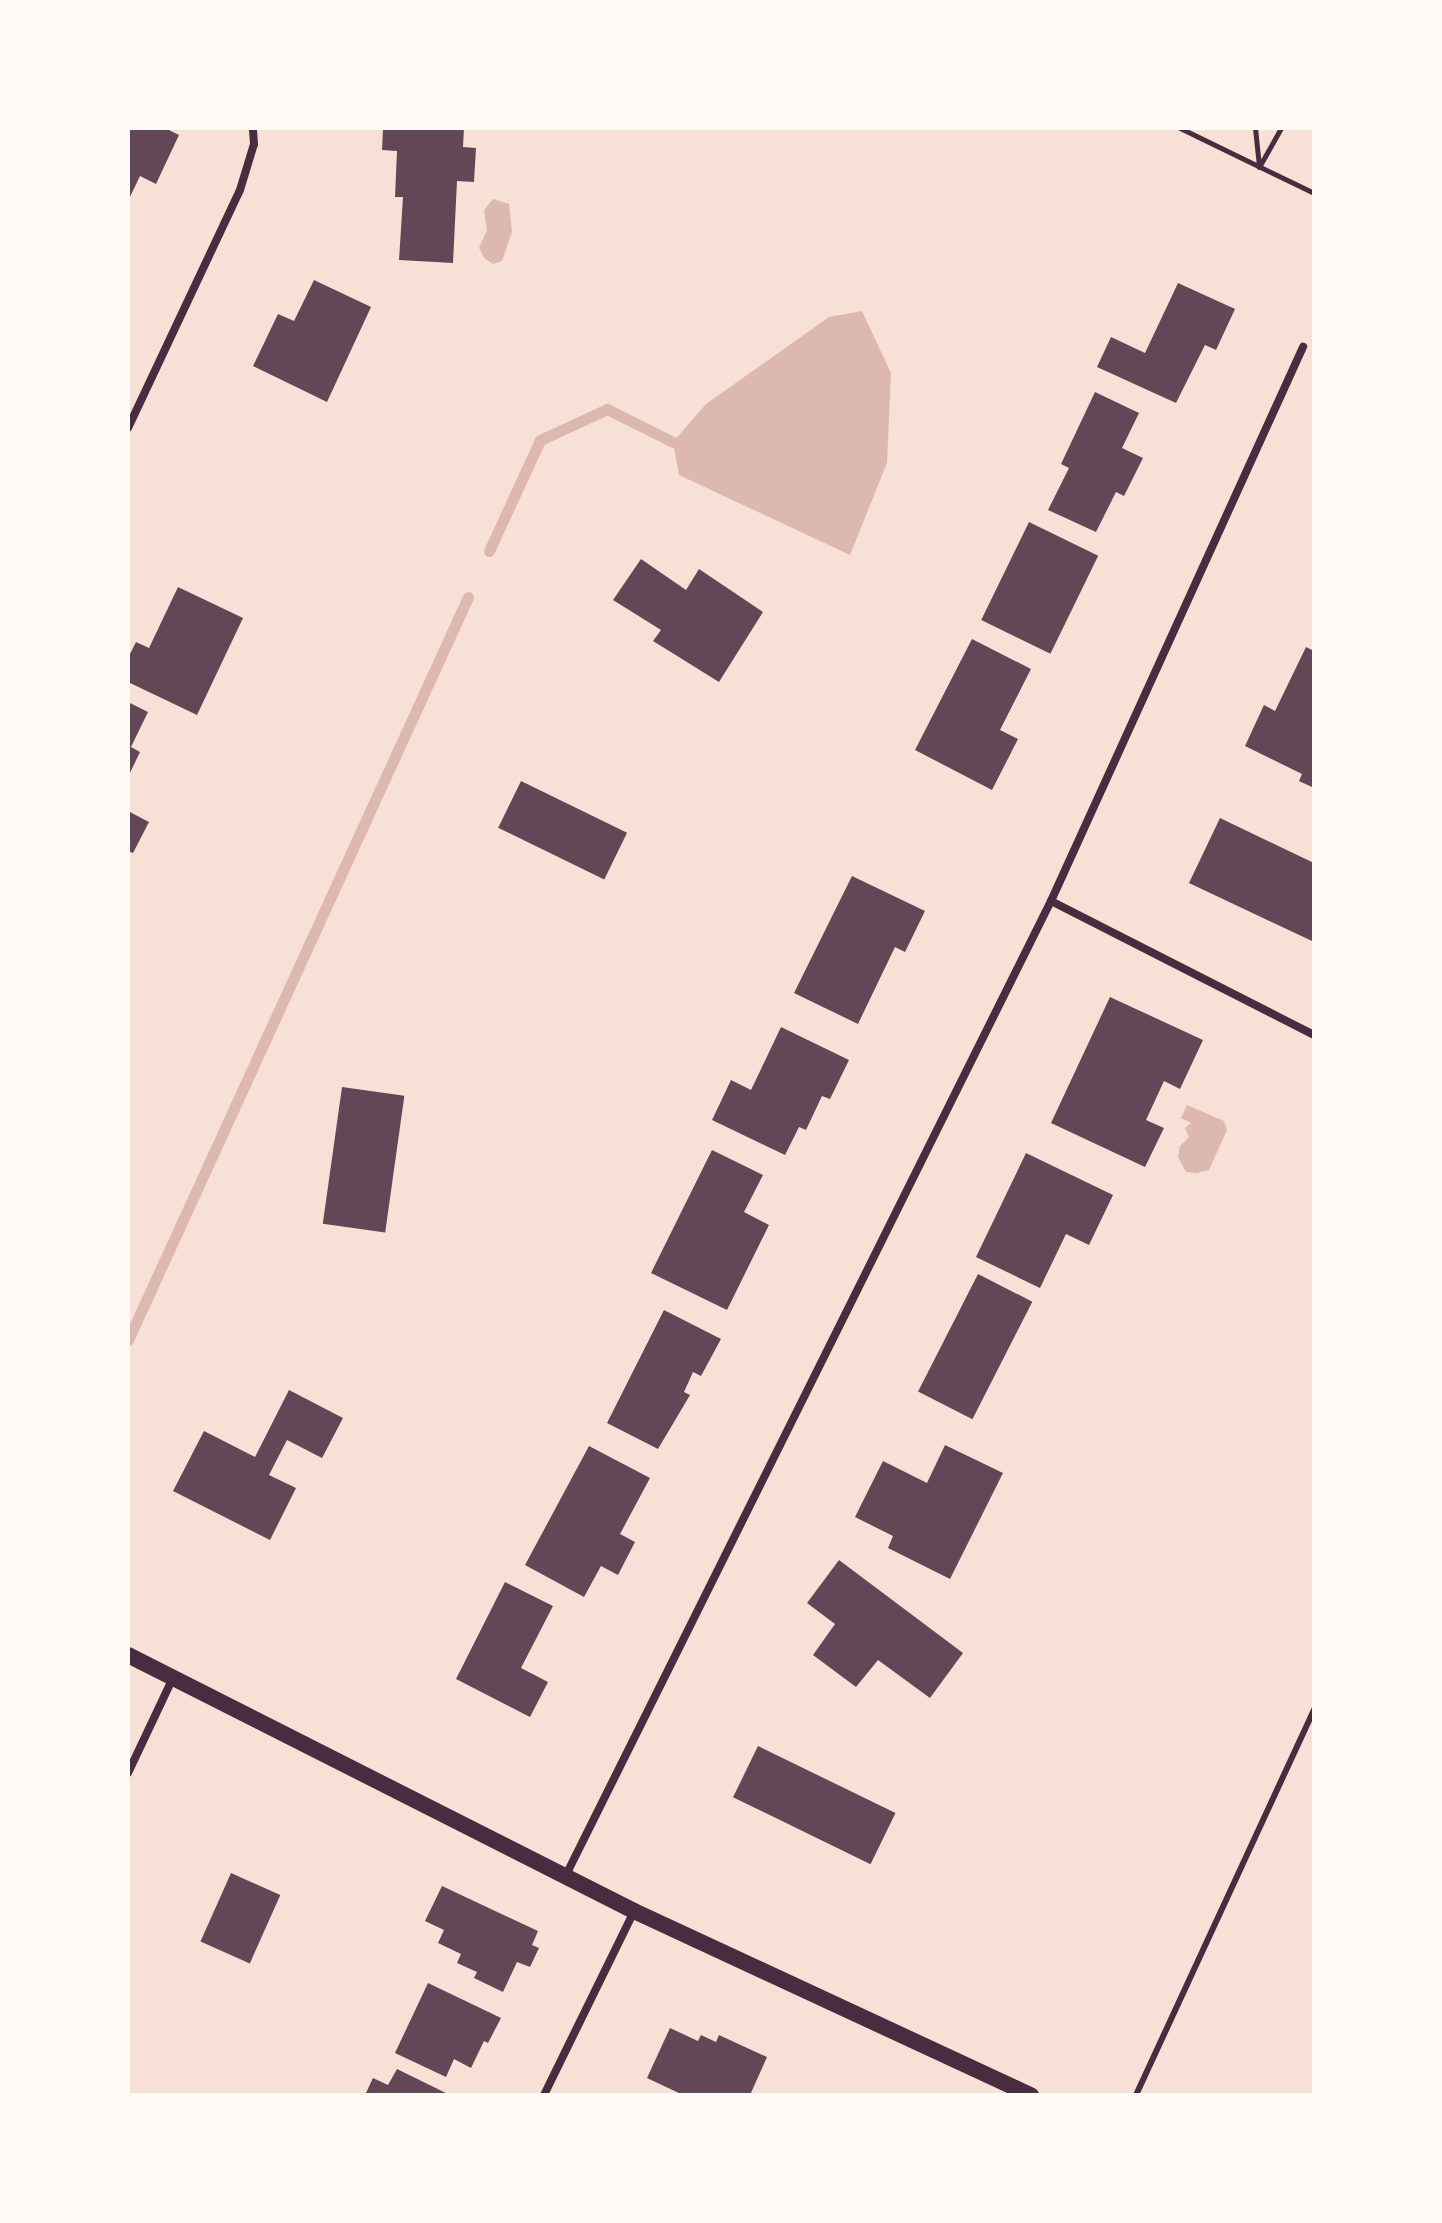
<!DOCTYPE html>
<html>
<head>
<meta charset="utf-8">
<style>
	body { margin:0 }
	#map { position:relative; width:1442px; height:2223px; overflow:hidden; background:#f7e1d7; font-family:"Noto Sans",sans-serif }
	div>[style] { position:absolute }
	.water>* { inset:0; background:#dcb8b0 }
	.stream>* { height:11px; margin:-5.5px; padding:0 5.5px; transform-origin:5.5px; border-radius:5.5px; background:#dcb8b0 }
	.building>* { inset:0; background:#644757; transform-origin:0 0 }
	.path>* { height:5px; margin:-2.5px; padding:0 2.5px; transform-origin:2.5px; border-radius:2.5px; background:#4a2c40 }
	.service>* { height:6px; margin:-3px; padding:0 3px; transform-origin:3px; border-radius:3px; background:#4a2c40 }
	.minor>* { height:8px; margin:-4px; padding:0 4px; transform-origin:4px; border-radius:4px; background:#4a2c40 }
	.secondary>* { height:16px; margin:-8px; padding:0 8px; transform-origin:8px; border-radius:8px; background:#4a2c40 }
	span { translate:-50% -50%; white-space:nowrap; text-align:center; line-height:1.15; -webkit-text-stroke:8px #fffaf5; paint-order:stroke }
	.frame { position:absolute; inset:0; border:130px solid #fffaf5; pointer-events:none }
</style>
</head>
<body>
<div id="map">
	<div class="water">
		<i style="clip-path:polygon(493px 199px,509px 204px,512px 232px,502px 261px,493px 264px,484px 258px,479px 248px,487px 230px,484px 210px)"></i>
		<i style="clip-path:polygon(862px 311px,891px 373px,887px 463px,850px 555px,679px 475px,673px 442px,706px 404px,829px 317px)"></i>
		<i style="clip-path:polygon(1187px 1105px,1224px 1121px,1227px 1130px,1209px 1170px,1196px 1173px,1186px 1172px,1178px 1157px,1180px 1146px,1189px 1137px,1185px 1128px,1191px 1123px,1181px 1118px)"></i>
	</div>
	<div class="stream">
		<i style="left:489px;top:551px;width:122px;rotate:-65.3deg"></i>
		<i style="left:540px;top:440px;width:74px;rotate:-24.8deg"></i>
		<i style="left:607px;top:409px;width:74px;rotate:26.6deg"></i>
		<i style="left:128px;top:1340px;width:817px;rotate:-65.41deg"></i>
	</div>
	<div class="building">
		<i style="clip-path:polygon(128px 128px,165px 128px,179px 135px,156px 184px,140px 176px,128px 201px)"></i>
		<i style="clip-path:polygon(383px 128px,464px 128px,463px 147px,476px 148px,474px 182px,457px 181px,453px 263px,399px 260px,403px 197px,395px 197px,397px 151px,382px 150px)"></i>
		<i style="clip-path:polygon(314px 280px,371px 307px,327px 402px,253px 366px,278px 314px,294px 321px)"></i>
		<i style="clip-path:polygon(1178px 283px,1235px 309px,1216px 350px,1205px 345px,1176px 403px,1097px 367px,1111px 337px,1145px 353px)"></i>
		<i style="clip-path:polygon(1095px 392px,1139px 413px,1122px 448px,1143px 458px,1124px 496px,1116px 492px,1096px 532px,1048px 510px,1069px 468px,1061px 464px)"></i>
		<i style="left:1029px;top:522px;width:77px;height:109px;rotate:26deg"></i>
		<i style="clip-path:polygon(641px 559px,686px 590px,699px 569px,763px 612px,719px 682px,653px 641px,661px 630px,613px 600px)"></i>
		<i style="clip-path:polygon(178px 587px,243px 618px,197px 715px,128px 682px,128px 658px,136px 642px,149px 648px)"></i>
		<i style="clip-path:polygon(972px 639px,1031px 669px,1000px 730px,1018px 739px,992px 790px,915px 750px)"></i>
		<i style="clip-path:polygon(1306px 647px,1314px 651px,1314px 788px,1299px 781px,1302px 774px,1245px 746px,1264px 705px,1275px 711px)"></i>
		<i style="clip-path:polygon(128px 702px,148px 712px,131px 747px,140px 752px,128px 777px)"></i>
		<i style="left:521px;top:781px;width:118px;height:52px;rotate:26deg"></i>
		<i style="clip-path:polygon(128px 811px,149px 822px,133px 853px,128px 851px)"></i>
		<i style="clip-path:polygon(1220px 818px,1314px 863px,1312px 941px,1189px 883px)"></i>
		<i style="clip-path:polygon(852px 876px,925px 911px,905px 952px,895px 947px,858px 1024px,794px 993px)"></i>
		<i style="clip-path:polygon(1110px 997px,1203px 1040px,1180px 1089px,1164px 1081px,1146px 1120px,1164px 1128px,1145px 1167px,1051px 1123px)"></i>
		<i style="clip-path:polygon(781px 1027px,849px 1060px,830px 1099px,822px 1096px,806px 1130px,799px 1127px,785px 1155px,712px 1120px,731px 1080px,751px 1090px)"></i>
		<i style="left:342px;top:1087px;width:63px;height:138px;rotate:8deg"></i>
		<i style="clip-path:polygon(712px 1150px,763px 1175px,744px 1212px,769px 1225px,727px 1310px,651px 1273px)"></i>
		<i style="clip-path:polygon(1026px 1153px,1113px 1195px,1089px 1245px,1066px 1234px,1040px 1288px,976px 1257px)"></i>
		<i style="left:978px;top:1274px;width:61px;height:132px;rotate:27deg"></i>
		<i style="clip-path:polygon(664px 1310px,721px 1339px,701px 1376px,693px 1372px,684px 1392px,690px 1395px,658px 1449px,607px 1423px)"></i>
		<i style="clip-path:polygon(289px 1390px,343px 1418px,322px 1458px,287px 1440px,269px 1475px,296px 1488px,270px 1540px,173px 1491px,204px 1431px,255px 1457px)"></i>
		<i style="clip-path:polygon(945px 1445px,1003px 1473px,950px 1579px,888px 1548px,893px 1536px,855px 1517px,883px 1461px,927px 1483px)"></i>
		<i style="clip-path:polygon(589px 1446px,650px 1478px,620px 1534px,635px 1542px,618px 1575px,601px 1566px,584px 1597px,525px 1565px)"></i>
		<i style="clip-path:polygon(839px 1560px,963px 1653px,930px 1698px,878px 1660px,856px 1687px,813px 1655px,835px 1624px,807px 1603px)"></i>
		<i style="clip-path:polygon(505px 1582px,553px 1606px,521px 1668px,548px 1682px,530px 1717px,456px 1679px)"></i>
		<i style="left:758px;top:1746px;width:153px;height:57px;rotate:26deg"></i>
		<i style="left:231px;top:1873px;width:54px;height:75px;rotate:24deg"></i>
		<i style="clip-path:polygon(442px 1886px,538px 1931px,532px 1945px,539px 1948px,530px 1967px,517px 1962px,503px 1992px,474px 1978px,477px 1972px,457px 1963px,461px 1954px,438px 1943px,444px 1930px,425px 1921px)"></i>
		<i style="clip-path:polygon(428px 1983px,501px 2018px,488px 2043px,484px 2041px,471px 2068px,454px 2059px,446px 2077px,395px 2053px)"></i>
		<i style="clip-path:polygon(670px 2028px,698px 2041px,701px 2035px,716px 2042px,719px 2035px,767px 2057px,750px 2095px,683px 2095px,647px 2078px)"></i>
		<i style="clip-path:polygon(397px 2069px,450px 2095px,365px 2095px,373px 2078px,388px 2085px)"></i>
	</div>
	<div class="path">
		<i style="left:1180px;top:128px;width:149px;rotate:25.9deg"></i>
		<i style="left:1255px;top:128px;width:39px;rotate:84deg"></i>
		<i style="left:1259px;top:167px;width:45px;rotate:-60.6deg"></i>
	</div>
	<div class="service">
		<i style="left:1136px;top:2095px;width:425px;rotate:-65.2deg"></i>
	</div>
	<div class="minor">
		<i style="left:128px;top:428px;width:263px;rotate:-64.8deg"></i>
		<i style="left:240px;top:190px;width:48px;rotate:-73.1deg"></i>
		<i style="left:254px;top:144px;width:16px;rotate:-94deg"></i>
		<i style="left:1051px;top:901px;width:295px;rotate:27deg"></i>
		<i style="left:128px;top:1773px;width:105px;rotate:-64.7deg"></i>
		<i style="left:566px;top:1875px;width:1088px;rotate:-63.53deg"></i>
		<i style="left:1051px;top:901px;width:609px;rotate:-65.54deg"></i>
		<i style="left:544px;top:2095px;width:205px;rotate:-63.9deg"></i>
	</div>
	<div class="secondary">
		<i style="left:128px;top:1655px;width:567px;rotate:26.84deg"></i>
		<i style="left:634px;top:1911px;width:438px;rotate:24.9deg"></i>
	</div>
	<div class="frame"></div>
</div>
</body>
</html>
